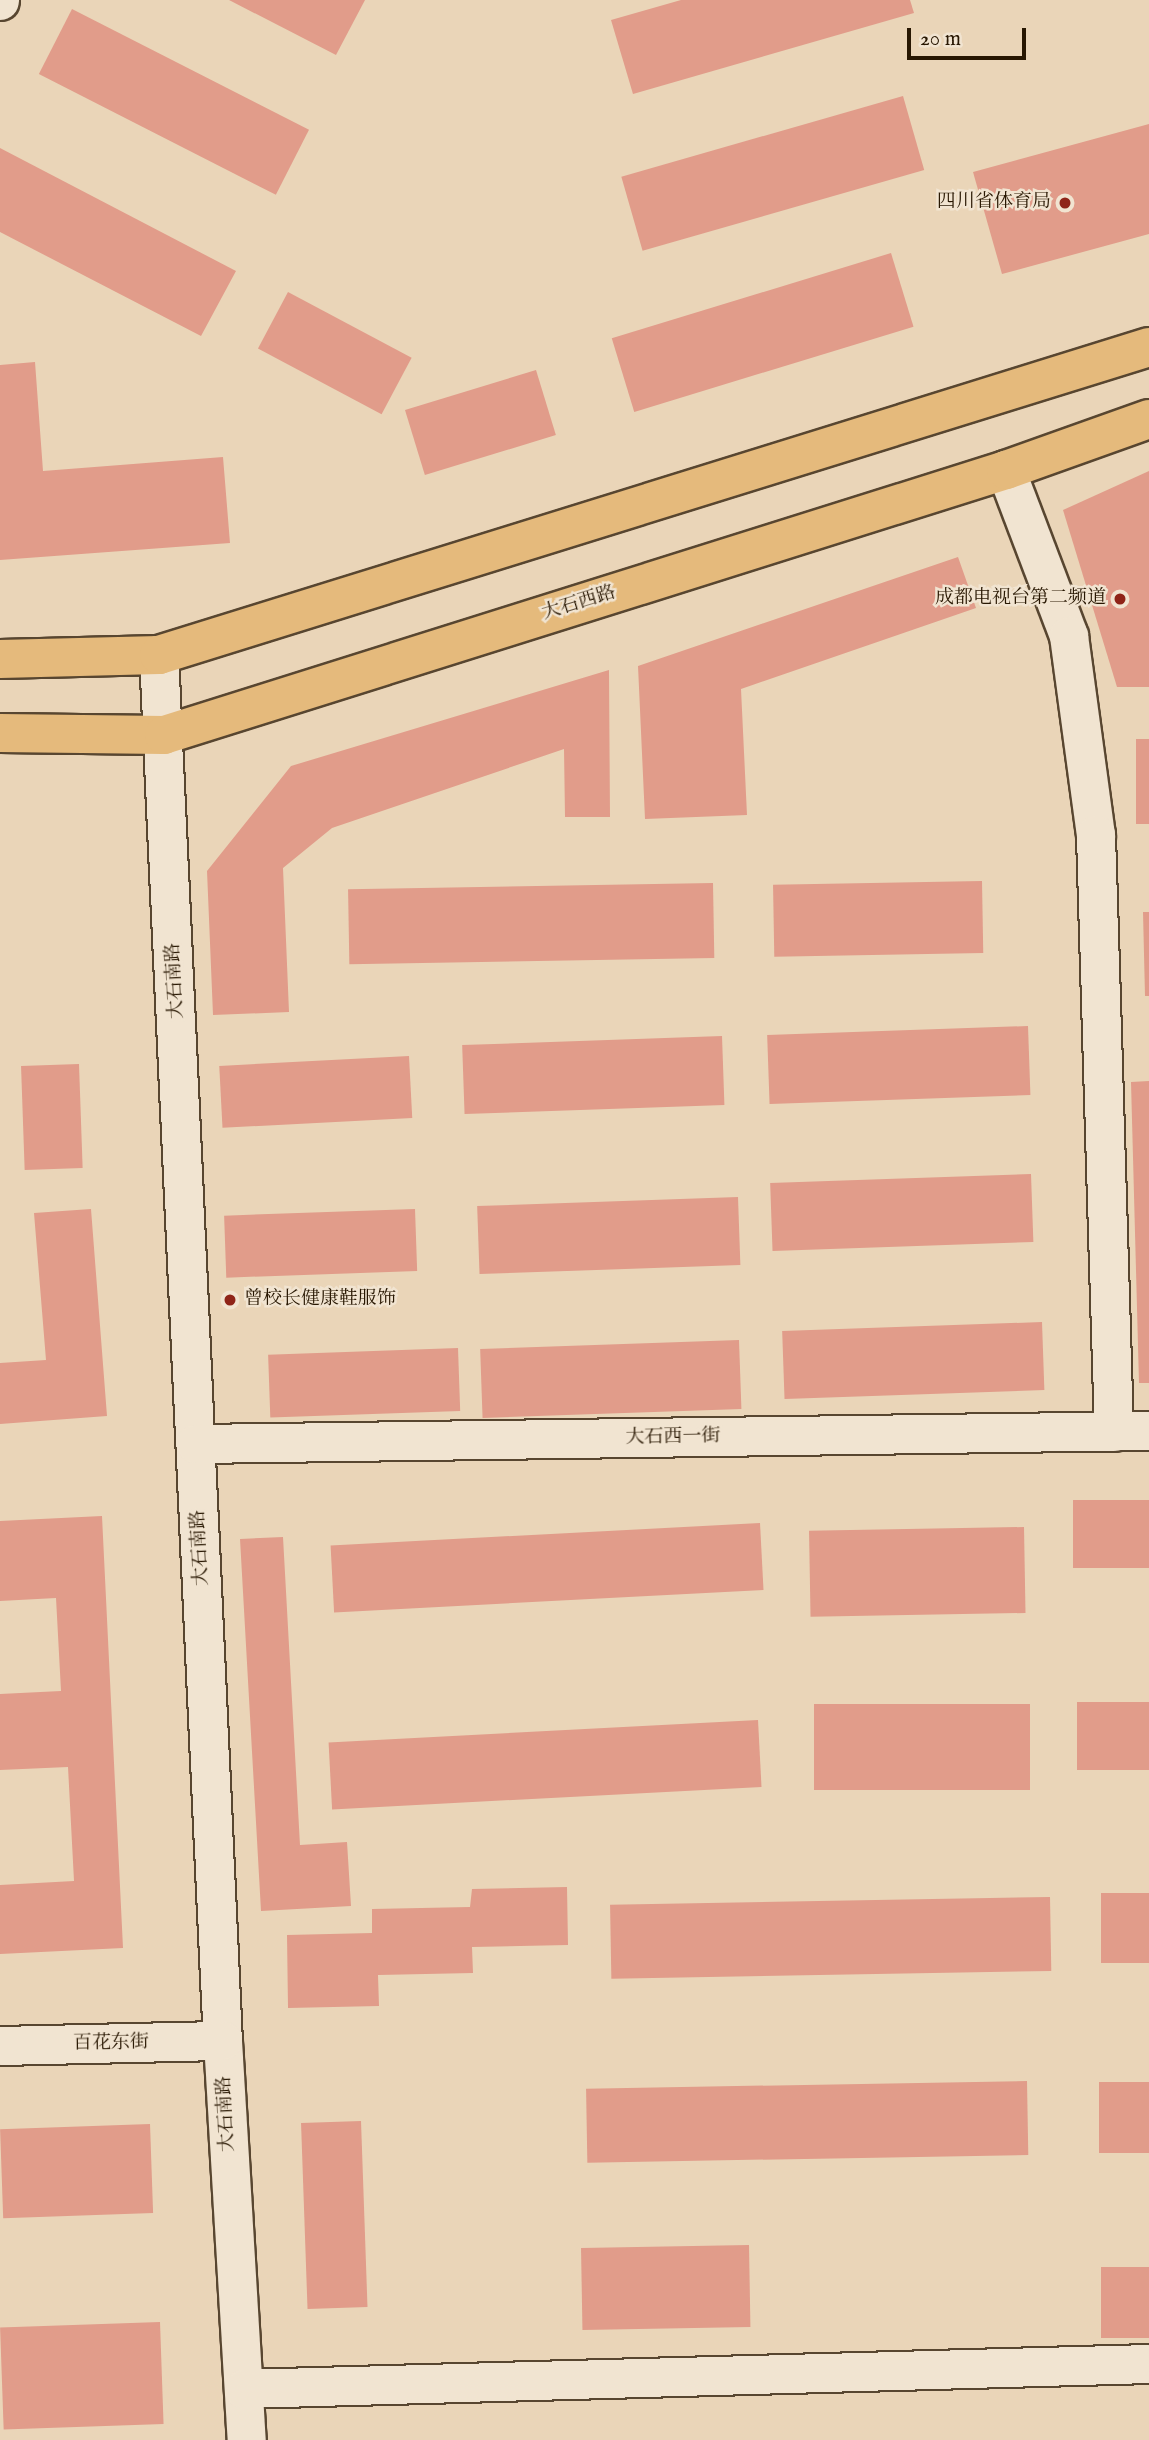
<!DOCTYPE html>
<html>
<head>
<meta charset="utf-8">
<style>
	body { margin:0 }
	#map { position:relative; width:1149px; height:2440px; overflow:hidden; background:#ead5b8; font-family:"IM FELL English","Noto Serif SC",serif }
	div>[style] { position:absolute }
	.building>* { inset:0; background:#e19c8a; transform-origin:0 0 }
	.roads { filter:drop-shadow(2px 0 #584630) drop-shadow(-2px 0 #584630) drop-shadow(0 2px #584630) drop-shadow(0 -2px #584630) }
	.minor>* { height:38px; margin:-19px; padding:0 19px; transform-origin:19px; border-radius:19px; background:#f1e4d1 }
	.primary>* { height:38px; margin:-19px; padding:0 19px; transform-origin:19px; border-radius:19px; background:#e5ba7c }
	.dots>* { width:19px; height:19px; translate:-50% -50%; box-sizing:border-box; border:4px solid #f1e4d1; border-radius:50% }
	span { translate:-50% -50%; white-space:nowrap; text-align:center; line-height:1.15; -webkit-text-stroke:5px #f1e4d1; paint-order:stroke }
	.poi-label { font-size:19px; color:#281702 }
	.right { translate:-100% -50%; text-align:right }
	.left { translate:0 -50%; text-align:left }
	.street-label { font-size:19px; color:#281702 }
	.scale { position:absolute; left:907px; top:28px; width:119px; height:32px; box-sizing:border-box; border:4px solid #281702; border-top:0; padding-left:9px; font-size:21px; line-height:24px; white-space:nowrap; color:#281702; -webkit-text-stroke:5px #f1e4d1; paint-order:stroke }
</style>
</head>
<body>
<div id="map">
	<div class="building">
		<i style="clip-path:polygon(229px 0,365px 0,336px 55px)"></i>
		<i style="clip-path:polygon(681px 0,910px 0,914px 13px,633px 94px,611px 20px)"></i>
		<i style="left:72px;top:9px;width:266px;height:73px;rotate:27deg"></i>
		<i style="left:903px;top:96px;width:77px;height:293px;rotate:74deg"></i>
		<i style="clip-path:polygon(1149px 124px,1149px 234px,1002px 274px,973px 172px)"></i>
		<i style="clip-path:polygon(0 148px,236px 271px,201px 336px,0 232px)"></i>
		<i style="left:891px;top:253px;width:77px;height:292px;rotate:73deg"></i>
		<i style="left:288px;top:292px;width:140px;height:64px;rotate:28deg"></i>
		<i style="clip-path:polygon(35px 362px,43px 471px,223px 457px,230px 543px,0 560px,0 365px)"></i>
		<i style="left:536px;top:370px;width:68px;height:137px;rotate:73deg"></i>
		<i style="clip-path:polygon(1149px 471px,1149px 687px,1117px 687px,1063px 510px)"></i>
		<i style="clip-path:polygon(958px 557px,976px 608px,741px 689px,747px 815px,645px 819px,638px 666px)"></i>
		<i style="clip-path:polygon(609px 670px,610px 817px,565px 817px,564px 749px,332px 828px,283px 868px,289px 1012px,213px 1015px,207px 871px,291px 766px)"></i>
		<i style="left:1136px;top:739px;width:13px;height:85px"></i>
		<i style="left:982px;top:881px;width:72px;height:209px;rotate:89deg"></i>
		<i style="left:713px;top:883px;width:75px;height:365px;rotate:89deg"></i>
		<i style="clip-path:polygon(1143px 912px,1149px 912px,1149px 996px,1145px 996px)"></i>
		<i style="left:1028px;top:1026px;width:69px;height:261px;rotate:88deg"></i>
		<i style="left:722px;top:1036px;width:69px;height:260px;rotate:88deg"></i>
		<i style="left:409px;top:1056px;width:62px;height:190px;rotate:87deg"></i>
		<i style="left:79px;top:1064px;width:104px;height:58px;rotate:88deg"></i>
		<i style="clip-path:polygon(1149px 1081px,1149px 1383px,1139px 1383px,1131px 1082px)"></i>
		<i style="left:1031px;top:1174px;width:68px;height:261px;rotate:88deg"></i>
		<i style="left:738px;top:1197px;width:68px;height:261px;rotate:88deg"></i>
		<i style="clip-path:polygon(91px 1209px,107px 1416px,0 1424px,0 1363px,46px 1360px,34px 1213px)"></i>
		<i style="left:415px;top:1209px;width:62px;height:191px;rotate:88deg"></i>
		<i style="left:1042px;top:1322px;width:68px;height:260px;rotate:88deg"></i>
		<i style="left:739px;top:1340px;width:69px;height:259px;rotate:88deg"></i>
		<i style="left:458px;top:1348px;width:63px;height:190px;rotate:88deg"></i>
		<i style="left:1149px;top:1500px;width:68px;height:76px;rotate:90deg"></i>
		<i style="clip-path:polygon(102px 1516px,123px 1948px,0 1954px,0 1885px,74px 1881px,68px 1767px,0 1770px,0 1694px,61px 1691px,56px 1598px,0 1601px,0 1521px)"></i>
		<i style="left:760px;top:1523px;width:67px;height:430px;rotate:87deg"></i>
		<i style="left:1024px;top:1527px;width:86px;height:215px;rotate:89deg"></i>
		<i style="clip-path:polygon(283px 1537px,300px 1845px,347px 1842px,351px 1906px,261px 1911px,240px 1539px)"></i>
		<i style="left:1149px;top:1702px;width:68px;height:72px;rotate:90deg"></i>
		<i style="left:1030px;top:1704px;width:86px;height:216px;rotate:90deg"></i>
		<i style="left:758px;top:1720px;width:67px;height:430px;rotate:87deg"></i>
		<i style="clip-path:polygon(567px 1887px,568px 1945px,472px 1947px,473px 1973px,378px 1975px,379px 2006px,288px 2008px,287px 1935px,372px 1933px,372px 1909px,470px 1907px,472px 1889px)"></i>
		<i style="left:1149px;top:1893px;width:70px;height:48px;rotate:90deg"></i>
		<i style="left:1050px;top:1897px;width:74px;height:440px;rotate:89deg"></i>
		<i style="left:1027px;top:2081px;width:74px;height:441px;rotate:89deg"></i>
		<i style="left:1149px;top:2082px;width:71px;height:50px;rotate:90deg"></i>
		<i style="left:361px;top:2121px;width:186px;height:60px;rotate:88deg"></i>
		<i style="left:150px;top:2124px;width:89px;height:150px;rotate:88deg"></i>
		<i style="left:749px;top:2245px;width:82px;height:168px;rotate:89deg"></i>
		<i style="left:1149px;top:2267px;width:71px;height:48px;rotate:90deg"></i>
		<i style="left:160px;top:2322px;width:102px;height:160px;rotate:88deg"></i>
	</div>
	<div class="roads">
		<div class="minor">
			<i style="left:0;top:1px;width:1px;rotate:-90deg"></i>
			<i style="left:1006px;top:470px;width:178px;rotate:69.2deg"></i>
			<i style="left:1069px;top:636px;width:201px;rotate:82.3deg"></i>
			<i style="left:1096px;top:835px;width:597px;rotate:88.27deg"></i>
			<i style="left:159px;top:655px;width:1387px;rotate:87.36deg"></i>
			<i style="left:223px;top:2041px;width:400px;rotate:86.6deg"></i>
			<i style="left:196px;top:1444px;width:953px;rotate:-0.78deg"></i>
			<i style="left:0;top:2046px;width:223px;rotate:-1.3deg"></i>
			<i style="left:244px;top:2389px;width:905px;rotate:-1.58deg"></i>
		</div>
		<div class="primary">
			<i style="left:0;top:659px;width:159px;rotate:-1.4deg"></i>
			<i style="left:159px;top:655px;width:1037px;rotate:-17.28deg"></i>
			<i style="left:0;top:733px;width:164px;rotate:0.7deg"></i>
			<i style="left:164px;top:735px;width:883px;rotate:-17.47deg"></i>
			<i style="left:1006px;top:470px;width:152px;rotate:-19.6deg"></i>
		</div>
	</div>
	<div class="dots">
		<i style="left:1065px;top:203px;background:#8f2418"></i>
		<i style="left:1120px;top:599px;background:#8f2418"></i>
		<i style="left:230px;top:1300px;background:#8f2418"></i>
	</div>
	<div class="poi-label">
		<span class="right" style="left:1051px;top:203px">四川省体育局</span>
		<span class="right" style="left:1106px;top:599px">成都电视台第二频道</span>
		<span class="left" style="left:244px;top:1300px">曾校长健康鞋服饰</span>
	</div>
	<div class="street-label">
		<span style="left:579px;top:604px;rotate:-17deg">大石西路</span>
		<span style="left:176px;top:981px;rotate:-93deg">大石南路</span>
		<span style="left:673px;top:1438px;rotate:-1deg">大石西一街</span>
		<span style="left:201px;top:1548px;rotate:-93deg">大石南路</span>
		<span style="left:111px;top:2044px;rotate:-1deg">百花东街</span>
		<span style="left:227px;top:2114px;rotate:-93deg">大石南路</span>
	</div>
	<div class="scale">20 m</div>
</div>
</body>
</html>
